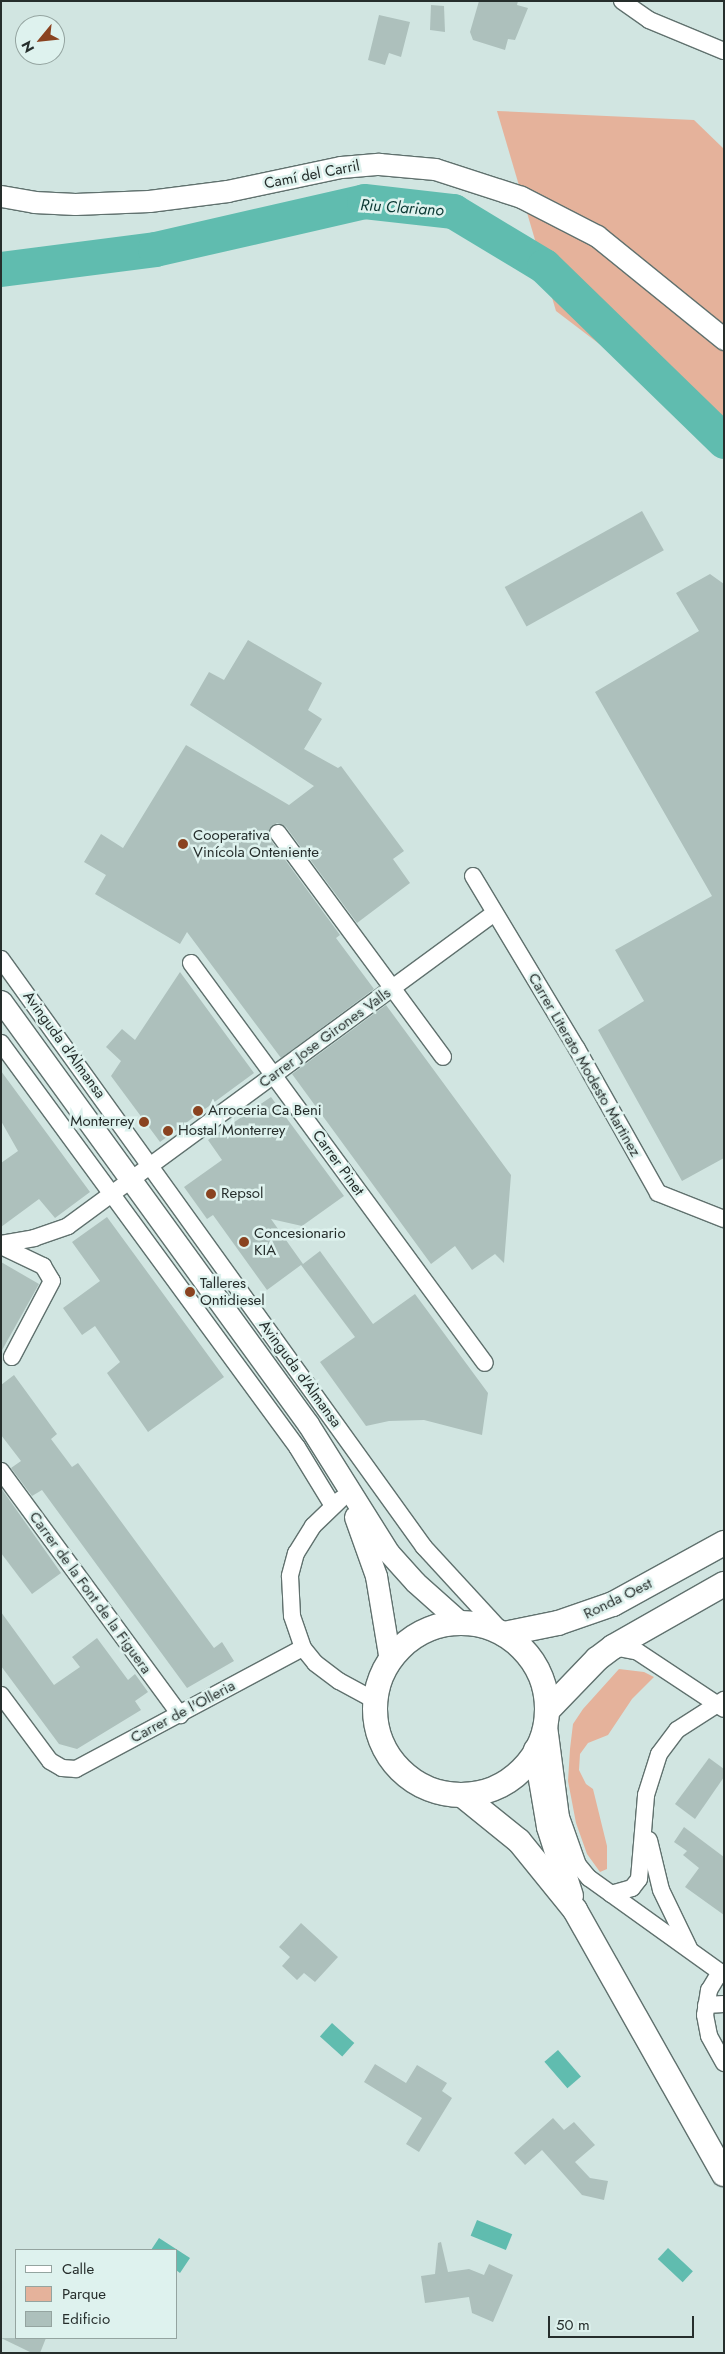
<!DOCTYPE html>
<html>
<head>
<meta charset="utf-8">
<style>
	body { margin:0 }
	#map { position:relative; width:725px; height:2354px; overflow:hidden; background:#d1e5e1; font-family:Jost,sans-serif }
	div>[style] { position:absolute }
	.green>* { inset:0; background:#e5b29b }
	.water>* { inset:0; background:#60bcaf; transform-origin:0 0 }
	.river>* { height:35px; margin:-17.5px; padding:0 17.5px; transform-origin:17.5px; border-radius:17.5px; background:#60bcaf }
	.building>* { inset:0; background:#adc0bc; transform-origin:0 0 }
	.roads { filter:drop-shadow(1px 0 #60716e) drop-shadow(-1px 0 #60716e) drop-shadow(0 1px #60716e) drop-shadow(0 -1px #60716e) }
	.minor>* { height:16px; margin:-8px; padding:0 8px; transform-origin:8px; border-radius:8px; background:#fff }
	.tertiary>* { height:21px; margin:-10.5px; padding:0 10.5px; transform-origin:10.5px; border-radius:10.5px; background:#fff }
	.secondary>* { height:24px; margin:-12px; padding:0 12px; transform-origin:12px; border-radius:12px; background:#fff }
	.secondary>.ring { margin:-12px; padding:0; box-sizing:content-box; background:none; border:24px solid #fff; border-radius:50% }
	.dots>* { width:14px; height:14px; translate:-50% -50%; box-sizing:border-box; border:2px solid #def2ee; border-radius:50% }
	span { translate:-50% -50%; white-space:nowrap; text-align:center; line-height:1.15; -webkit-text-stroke:5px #def2ee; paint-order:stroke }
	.street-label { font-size:15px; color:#262e2c }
	.poi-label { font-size:15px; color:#262e2c }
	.left { translate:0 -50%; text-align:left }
	.right { translate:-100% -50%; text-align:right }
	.water-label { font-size:16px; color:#0a3732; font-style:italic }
	.frame { position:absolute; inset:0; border:2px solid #262e2c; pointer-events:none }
	.legend { position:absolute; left:15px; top:2249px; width:162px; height:90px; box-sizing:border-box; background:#def2ee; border:1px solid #94a4a0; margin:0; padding:6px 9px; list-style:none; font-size:15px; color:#262e2c }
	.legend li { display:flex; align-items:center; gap:10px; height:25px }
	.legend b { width:25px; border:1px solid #94a4a0 }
	.north { position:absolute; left:15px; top:15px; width:50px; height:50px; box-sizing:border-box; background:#def2ee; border:1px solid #94a4a0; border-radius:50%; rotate:242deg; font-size:14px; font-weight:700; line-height:20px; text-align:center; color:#262e2c }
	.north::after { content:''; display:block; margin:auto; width:18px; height:22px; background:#8a4320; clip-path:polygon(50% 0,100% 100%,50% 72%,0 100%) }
	.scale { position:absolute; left:548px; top:2316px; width:146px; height:22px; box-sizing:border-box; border:2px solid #262e2c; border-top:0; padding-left:6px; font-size:15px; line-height:18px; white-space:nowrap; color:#262e2c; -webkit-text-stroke:4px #def2ee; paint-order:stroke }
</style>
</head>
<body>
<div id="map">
	<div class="green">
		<i style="clip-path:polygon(497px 111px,694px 120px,724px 149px,724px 439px,556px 311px)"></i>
		<i style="clip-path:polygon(619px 1669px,644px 1672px,654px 1677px,632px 1699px,608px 1735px,588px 1743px,580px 1754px,579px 1770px,586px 1784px,593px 1789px,607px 1846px,607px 1869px,600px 1872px,587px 1854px,576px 1823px,568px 1781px,570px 1749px,573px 1724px,583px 1709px)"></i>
	</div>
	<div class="water">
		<i style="left:332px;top:2023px;width:30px;height:18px;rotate:42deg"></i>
		<i style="left:558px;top:2050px;width:35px;height:18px;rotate:49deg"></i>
		<i style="left:477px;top:2220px;width:38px;height:17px;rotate:22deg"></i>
		<i style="clip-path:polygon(159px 2238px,190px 2258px,180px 2273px,176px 2270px,176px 2250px,151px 2250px)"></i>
		<i style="left:668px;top:2248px;width:34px;height:15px;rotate:43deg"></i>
	</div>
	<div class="river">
		<i style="left:1px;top:269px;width:155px;rotate:-7.4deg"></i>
		<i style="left:155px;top:249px;width:214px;rotate:-12.9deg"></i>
		<i style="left:364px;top:201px;width:90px;rotate:6.4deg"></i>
		<i style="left:453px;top:211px;width:106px;rotate:31.1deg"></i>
		<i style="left:544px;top:266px;width:251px;rotate:44.2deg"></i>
	</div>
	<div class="building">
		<i style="clip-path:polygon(479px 1px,518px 1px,517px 5px,528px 8px,515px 40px,508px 39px,505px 50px,473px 40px,470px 32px)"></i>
		<i style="clip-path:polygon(431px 5px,444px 6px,445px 32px,430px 30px)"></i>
		<i style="clip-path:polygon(379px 15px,410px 22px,401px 57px,389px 53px,385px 65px,368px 60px)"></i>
		<i style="left:642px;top:511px;width:45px;height:157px;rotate:61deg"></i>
		<i style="clip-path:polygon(710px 574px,724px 584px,724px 1158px,682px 1181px,598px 1030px,644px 1001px,615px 950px,712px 896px,595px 692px,699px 631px,676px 593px)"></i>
		<i style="clip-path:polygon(248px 640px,322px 683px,308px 710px,322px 719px,304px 749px,338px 768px,341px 766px,404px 851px,393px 859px,410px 883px,357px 923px,286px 827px,277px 823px,269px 829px,270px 839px,340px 935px,336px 938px,374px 989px,281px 1058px,187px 932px,180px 944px,95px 894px,106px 875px,84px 862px,101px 834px,123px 848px,186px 745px,289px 805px,314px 786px,190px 705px,209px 672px,224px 680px)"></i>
		<i style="clip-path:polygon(180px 972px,254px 1073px,160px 1142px,111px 1076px,121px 1061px,106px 1047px,122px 1029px,135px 1040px)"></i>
		<i style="clip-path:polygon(386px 1005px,511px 1175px,504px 1263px,495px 1254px,472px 1270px,455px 1246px,431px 1264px,292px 1074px)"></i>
		<i style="clip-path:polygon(1px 1071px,90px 1192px,55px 1218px,39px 1199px,1px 1227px,1px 1163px,18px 1151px,1px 1121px)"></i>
		<i style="clip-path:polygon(271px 1097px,344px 1196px,302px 1226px,271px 1219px,303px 1264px,320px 1251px,373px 1324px,415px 1294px,488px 1393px,482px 1435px,424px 1420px,389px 1421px,366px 1426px,320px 1362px,355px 1337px,301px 1265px,267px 1290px,213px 1215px,207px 1219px,184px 1187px,222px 1160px,208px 1140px)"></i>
		<i style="clip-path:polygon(107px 1217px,224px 1377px,148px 1432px,107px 1373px,120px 1362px,95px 1326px,82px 1335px,63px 1308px,100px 1281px,72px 1242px)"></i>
		<i style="clip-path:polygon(1px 1262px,39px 1284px,1px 1352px)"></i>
		<i style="clip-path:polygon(14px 1375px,57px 1434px,51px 1439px,72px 1467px,78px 1463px,214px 1648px,222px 1642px,234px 1661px,187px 1688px,42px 1490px,32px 1496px,11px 1468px,21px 1461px,1px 1435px,1px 1385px)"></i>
		<i style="clip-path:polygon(1px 1488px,61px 1573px,32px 1594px,1px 1553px)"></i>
		<i style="clip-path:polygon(1px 1612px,54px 1685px,80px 1667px,72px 1657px,97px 1638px,128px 1680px,135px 1674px,148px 1692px,135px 1701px,141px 1710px,77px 1749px,59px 1744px,1px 1666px)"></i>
		<i style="clip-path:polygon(709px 1758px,724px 1769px,724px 1777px,695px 1819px,675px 1804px)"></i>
		<i style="clip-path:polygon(684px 1827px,724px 1857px,724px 1915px,685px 1887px,699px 1868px,683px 1855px,687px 1851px,674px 1842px)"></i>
		<i style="clip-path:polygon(301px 1923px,338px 1957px,315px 1982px,304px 1973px,297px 1980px,282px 1966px,290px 1957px,279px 1947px)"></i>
		<i style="clip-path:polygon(375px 2064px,406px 2083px,417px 2065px,447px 2083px,442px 2091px,452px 2098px,419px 2152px,406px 2144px,422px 2118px,364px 2082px)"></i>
		<i style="clip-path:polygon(553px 2118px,564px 2130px,574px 2122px,595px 2145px,575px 2162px,590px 2178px,608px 2181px,604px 2200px,582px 2195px,542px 2150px,525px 2165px,514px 2153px)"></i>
		<i style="clip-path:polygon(441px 2242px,448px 2272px,469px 2269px,484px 2275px,489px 2264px,513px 2275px,493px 2322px,472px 2313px,469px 2297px,425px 2303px,421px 2276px,435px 2274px,438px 2243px)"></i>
		<i style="clip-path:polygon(1px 2338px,46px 2338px,40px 2353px,32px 2353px)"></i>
	</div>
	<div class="roads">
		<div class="minor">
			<i style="left:622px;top:1px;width:33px;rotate:35deg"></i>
			<i style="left:649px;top:20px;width:81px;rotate:22.5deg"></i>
			<i style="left:278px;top:833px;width:278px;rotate:53.6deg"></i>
			<i style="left:473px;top:876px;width:202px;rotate:59deg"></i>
			<i style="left:577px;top:1049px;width:165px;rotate:60.6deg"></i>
			<i style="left:658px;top:1193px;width:71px;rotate:21.5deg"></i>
			<i style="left:1px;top:959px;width:724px;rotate:54.27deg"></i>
			<i style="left:424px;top:1547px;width:118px;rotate:47.4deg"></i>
			<i style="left:191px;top:963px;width:496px;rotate:53.7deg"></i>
			<i style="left:1px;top:1043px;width:501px;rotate:53.77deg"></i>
			<i style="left:297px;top:1447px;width:69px;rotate:58.6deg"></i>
			<i style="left:1px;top:1244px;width:34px;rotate:-10deg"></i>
			<i style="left:34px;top:1238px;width:36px;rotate:-19deg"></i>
			<i style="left:68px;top:1226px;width:527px;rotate:-36.28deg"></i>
			<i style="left:1px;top:1246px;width:47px;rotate:25.5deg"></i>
			<i style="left:43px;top:1266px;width:17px;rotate:59deg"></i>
			<i style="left:52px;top:1281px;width:86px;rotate:117.8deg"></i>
			<i style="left:1px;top:1471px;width:303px;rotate:53.7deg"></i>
			<i style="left:341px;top:1499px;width:39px;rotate:136deg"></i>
			<i style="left:313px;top:1526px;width:32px;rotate:122deg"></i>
			<i style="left:296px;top:1553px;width:24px;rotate:105deg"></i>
			<i style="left:290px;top:1576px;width:40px;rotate:87.1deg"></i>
			<i style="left:292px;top:1616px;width:34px;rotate:71deg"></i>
			<i style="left:303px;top:1648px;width:19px;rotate:51deg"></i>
			<i style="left:315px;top:1663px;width:30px;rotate:37deg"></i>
			<i style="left:339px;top:1681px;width:42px;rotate:28.4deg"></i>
			<i style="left:613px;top:1647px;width:25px;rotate:11deg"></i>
			<i style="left:638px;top:1652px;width:103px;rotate:33.5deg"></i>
			<i style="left:1px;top:1695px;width:82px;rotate:53.4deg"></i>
			<i style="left:50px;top:1761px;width:14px;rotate:30deg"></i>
			<i style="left:62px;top:1768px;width:14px;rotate:4deg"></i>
			<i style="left:76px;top:1769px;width:257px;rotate:-28.1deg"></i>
			<i style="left:547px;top:1711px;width:107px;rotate:82.5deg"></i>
			<i style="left:561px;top:1817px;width:51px;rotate:70.5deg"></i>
			<i style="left:578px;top:1865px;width:17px;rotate:50deg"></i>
			<i style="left:589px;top:1878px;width:166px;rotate:35.7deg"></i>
			<i style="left:649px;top:1840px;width:51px;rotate:76.5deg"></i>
			<i style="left:661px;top:1890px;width:64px;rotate:64.2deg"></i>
			<i style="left:611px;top:1894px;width:22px;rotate:-16deg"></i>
			<i style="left:632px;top:1888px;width:11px;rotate:-52deg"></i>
			<i style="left:639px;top:1879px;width:84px;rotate:-85.2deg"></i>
			<i style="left:646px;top:1795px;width:43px;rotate:-72.4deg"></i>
			<i style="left:659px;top:1754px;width:30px;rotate:-53deg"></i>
			<i style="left:677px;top:1730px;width:56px;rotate:-32.6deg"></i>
			<i style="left:720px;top:1972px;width:21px;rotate:121deg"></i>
			<i style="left:709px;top:1990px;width:25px;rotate:99deg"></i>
			<i style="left:705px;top:2015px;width:21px;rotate:79deg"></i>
			<i style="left:709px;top:2036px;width:31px;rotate:61deg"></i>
			<i style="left:706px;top:2005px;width:18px;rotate:-3deg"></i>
		</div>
		<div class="tertiary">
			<i style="left:1px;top:196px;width:34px;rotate:10deg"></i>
			<i style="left:34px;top:202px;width:41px;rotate:2.8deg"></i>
			<i style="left:75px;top:204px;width:74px;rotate:-2.3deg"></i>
			<i style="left:149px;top:201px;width:79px;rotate:-7.3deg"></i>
			<i style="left:227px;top:191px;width:116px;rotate:-11.9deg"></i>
			<i style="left:341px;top:167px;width:38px;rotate:-5deg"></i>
			<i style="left:379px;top:164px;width:56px;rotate:5.1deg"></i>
			<i style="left:435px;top:169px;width:90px;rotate:18deg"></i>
			<i style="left:521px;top:197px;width:85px;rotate:27.2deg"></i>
			<i style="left:597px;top:236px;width:164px;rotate:39deg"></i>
			<i style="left:1px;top:1001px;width:523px;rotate:54.03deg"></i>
			<i style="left:308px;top:1424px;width:152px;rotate:57.9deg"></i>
			<i style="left:389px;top:1553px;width:39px;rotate:48deg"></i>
			<i style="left:415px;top:1582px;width:62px;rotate:41.7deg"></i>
			<i style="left:355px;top:1517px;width:63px;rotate:70.4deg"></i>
			<i style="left:376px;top:1576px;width:86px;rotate:80.6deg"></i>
		</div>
		<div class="secondary">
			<i class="ring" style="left:375px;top:1623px;width:148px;height:148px"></i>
			<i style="left:504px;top:1634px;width:55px;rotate:-11.5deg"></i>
			<i style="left:558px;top:1623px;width:58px;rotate:-19.1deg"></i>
			<i style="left:613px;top:1604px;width:127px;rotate:-28.8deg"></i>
			<i style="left:547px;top:1711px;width:72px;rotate:-46.1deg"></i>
			<i style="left:597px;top:1659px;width:20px;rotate:-37deg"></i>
			<i style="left:613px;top:1647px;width:128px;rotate:-29.6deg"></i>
			<i style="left:536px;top:1750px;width:78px;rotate:80.4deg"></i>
			<i style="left:549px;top:1827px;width:72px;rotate:72.3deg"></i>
			<i style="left:462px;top:1795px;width:73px;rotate:38.9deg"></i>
			<i style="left:519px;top:1841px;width:89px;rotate:50.9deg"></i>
			<i style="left:575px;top:1910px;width:303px;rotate:60.6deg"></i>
		</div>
	</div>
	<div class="dots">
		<i style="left:183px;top:844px;background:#8a4320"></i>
		<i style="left:198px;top:1111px;background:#8a4320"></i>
		<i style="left:144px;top:1122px;background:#8a4320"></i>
		<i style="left:168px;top:1131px;background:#8a4320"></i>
		<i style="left:211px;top:1194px;background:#8a4320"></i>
		<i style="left:244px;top:1242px;background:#8a4320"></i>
		<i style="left:190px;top:1292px;background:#8a4320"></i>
	</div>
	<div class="street-label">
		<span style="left:312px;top:175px;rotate:-11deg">Camí del Carril</span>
		<span style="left:325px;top:1038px;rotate:-36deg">Carrer Jose Girones Valls</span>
		<span style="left:64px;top:1045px;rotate:54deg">Avinguda d'Almansa</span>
		<span style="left:584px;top:1065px;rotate:60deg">Carrer Literato Modesto Martinez</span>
		<span style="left:338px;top:1163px;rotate:54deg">Carrer Pinet</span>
		<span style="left:300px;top:1374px;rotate:54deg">Avinguda d'Almansa</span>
		<span style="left:90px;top:1593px;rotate:54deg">Carrer de la Font de la Figuera</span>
		<span style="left:618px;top:1599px;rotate:-26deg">Ronda Oest</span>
		<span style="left:183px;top:1712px;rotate:-28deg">Carrer de l'Olleria</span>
	</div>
	<div class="poi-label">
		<span class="left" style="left:193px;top:844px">Cooperativa<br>Vinícola Onteniente</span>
		<span class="left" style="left:208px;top:1111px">Arroceria Ca Beni</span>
		<span class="right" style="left:134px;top:1122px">Monterrey</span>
		<span class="left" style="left:178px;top:1131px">Hostal Monterrey</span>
		<span class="left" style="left:221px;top:1194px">Repsol</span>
		<span class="left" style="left:254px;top:1242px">Concesionario<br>KIA</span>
		<span class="left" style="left:200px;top:1292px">Talleres<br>Ontidiesel</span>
	</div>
	<div class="water-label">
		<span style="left:402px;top:208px;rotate:4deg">Riu Clariano</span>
	</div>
	<div class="frame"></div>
	<ul class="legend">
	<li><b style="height:6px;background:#fff"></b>Calle</li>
	<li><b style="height:14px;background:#e5b29b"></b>Parque</li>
	<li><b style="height:14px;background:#adc0bc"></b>Edificio</li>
	</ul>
	<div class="north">N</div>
	<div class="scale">50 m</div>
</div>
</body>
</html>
